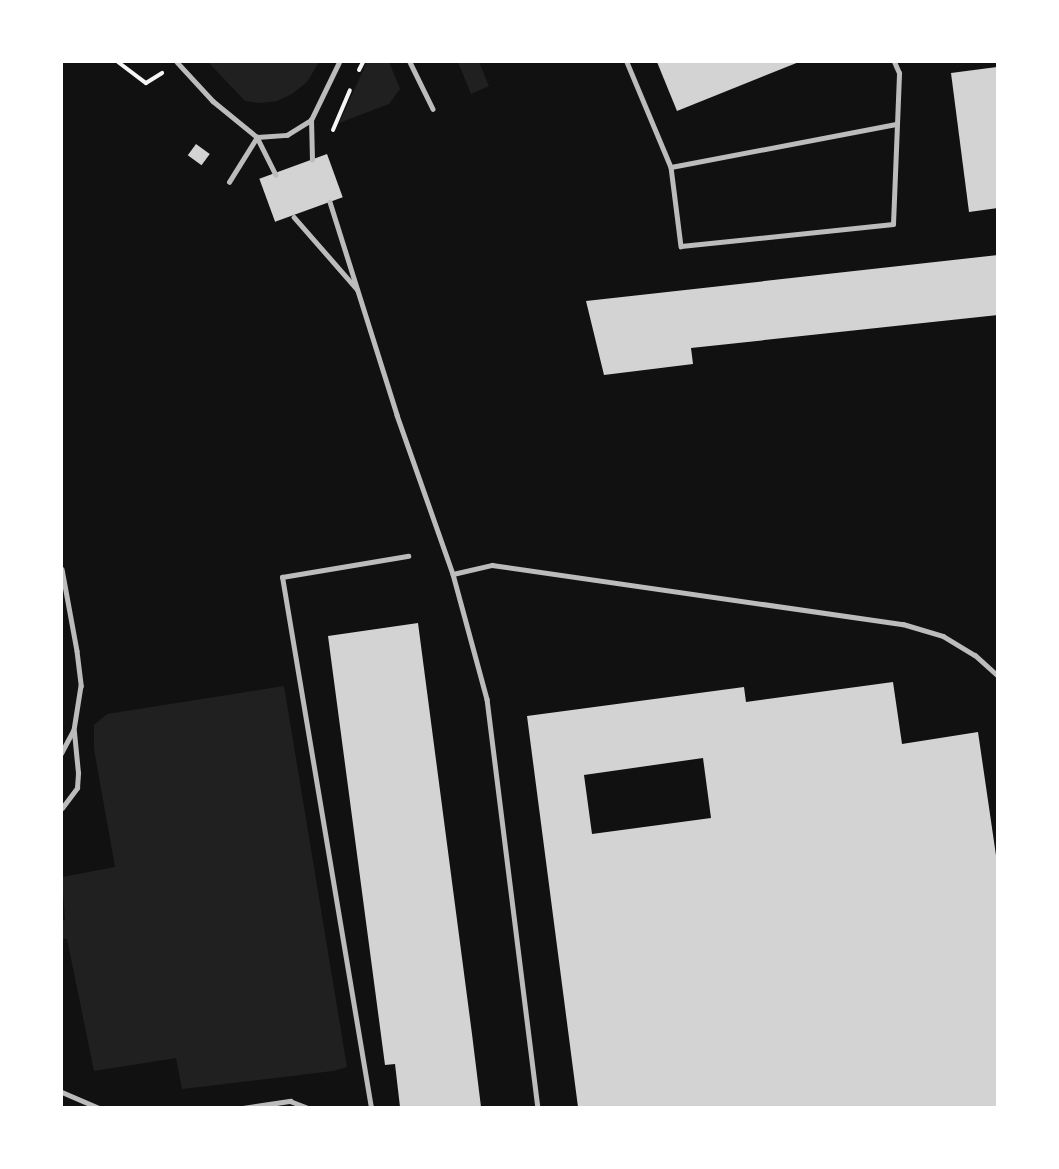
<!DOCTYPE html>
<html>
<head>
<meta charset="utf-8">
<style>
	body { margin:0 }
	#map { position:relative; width:1059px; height:1169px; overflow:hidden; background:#111; font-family:"Varela Round",sans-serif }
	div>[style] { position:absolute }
	.green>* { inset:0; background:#202020 }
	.building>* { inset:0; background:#d3d3d3; transform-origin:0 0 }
	.path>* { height:4px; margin:-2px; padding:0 2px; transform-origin:2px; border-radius:2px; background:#f5f5f5 }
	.service>* { height:4.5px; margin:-2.25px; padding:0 2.25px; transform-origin:2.25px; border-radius:2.25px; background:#bcbcbc }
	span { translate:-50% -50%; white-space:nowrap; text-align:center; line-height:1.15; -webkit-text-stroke:6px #fff; paint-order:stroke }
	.frame { position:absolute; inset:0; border:63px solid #fff; pointer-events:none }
</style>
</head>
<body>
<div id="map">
	<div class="green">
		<i style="clip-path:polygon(208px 62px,319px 62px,307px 82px,292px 94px,277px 101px,261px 103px,245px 101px)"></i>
		<i style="clip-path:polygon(367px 62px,389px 62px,400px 89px,389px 104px,339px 123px)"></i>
		<i style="clip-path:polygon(458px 62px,479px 62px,489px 86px,471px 94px)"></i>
		<i style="clip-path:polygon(284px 686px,347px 1067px,333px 1071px,182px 1089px,176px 1058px,94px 1071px,67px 939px,62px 939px,62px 921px,65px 920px,62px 877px,115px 867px,94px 749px,94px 725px,107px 714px)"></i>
	</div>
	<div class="building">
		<i style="clip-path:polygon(657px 62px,799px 62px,677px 111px)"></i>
		<i style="clip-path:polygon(997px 67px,998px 208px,969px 212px,951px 73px)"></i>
		<i style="left:196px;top:144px;width:17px;height:14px;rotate:36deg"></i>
		<i style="left:327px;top:154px;width:46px;height:72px;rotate:70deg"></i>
		<i style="clip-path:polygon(998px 255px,998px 315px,691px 348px,693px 364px,604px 375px,586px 301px)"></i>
		<i style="clip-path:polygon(418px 623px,472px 1034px,481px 1107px,400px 1107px,395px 1064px,385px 1065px,328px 636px)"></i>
		<i style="clip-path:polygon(evenodd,893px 682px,902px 744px,978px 732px,998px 869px,998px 1107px,578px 1107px,527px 716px,744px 687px,746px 702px,893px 682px,703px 758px,711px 818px,592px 834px,584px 775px,703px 758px)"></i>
	</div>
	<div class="path">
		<i style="left:118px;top:62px;width:35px;rotate:37deg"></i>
		<i style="left:146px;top:83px;width:19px;rotate:-32deg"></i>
		<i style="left:359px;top:70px;width:9px;rotate:-63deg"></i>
		<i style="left:333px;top:130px;width:43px;rotate:-67deg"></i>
	</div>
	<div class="service">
		<i style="left:177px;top:62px;width:53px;rotate:47.3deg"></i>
		<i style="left:213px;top:101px;width:57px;rotate:39.3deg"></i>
		<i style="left:257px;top:137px;width:42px;rotate:63.4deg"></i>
		<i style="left:410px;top:62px;width:52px;rotate:63.9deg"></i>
		<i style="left:627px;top:62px;width:114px;rotate:67.3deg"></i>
		<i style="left:671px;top:167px;width:80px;rotate:82.8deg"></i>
		<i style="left:681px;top:246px;width:213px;rotate:-5.9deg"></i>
		<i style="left:893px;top:224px;width:151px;rotate:-87.7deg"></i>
		<i style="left:899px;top:73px;width:12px;rotate:-114deg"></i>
		<i style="left:257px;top:137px;width:30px;rotate:-4deg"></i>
		<i style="left:287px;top:135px;width:28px;rotate:-32deg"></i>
		<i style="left:312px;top:160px;width:40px;rotate:-91.4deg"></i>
		<i style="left:311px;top:120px;width:64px;rotate:-64.2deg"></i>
		<i style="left:671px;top:167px;width:230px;rotate:-10.8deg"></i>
		<i style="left:229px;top:182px;width:53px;rotate:-58.1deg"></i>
		<i style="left:330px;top:202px;width:223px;rotate:72.5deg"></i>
		<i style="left:397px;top:415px;width:169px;rotate:70.6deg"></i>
		<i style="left:453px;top:574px;width:130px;rotate:74.8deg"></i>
		<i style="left:487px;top:699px;width:412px;rotate:82.9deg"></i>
		<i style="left:294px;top:217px;width:96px;rotate:48.8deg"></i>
		<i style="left:62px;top:569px;width:83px;rotate:79.6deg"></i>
		<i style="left:77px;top:651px;width:35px;rotate:83deg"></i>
		<i style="left:81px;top:686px;width:45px;rotate:99deg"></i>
		<i style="left:74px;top:730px;width:26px;rotate:118deg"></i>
		<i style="left:453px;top:574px;width:40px;rotate:-13deg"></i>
		<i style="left:492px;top:565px;width:415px;rotate:8.2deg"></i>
		<i style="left:903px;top:624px;width:42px;rotate:16.7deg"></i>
		<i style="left:943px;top:636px;width:37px;rotate:31deg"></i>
		<i style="left:975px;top:655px;width:31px;rotate:42deg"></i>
		<i style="left:62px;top:808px;width:25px;rotate:-53deg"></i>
		<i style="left:77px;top:788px;width:15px;rotate:-86deg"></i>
		<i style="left:78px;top:773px;width:41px;rotate:-95.6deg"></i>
		<i style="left:62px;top:1092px;width:40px;rotate:23.4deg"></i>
		<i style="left:243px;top:1108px;width:48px;rotate:-8.5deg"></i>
		<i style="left:290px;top:1101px;width:19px;rotate:21deg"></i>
		<i style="left:371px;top:1108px;width:538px;rotate:-99.51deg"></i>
		<i style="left:282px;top:577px;width:128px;rotate:-9.5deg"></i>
	</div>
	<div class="frame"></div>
</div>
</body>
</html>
